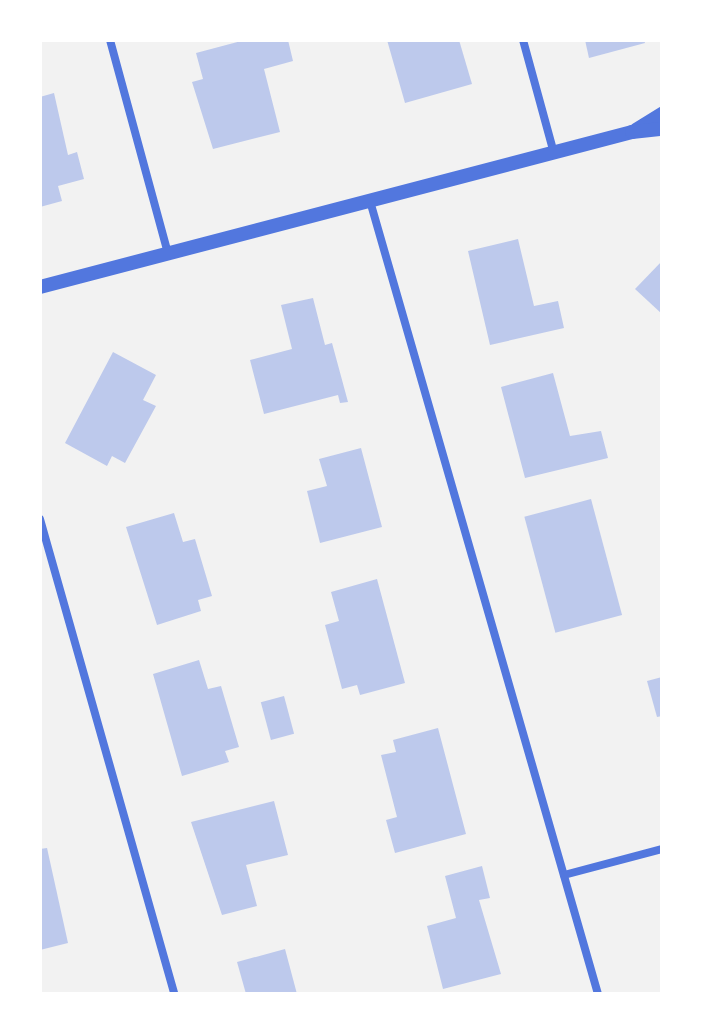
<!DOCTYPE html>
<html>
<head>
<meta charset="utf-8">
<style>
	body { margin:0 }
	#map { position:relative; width:702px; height:1034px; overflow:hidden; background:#f2f2f2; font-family:"Fira Sans",sans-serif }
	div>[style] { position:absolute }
	.building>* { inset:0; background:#bdc9ec; transform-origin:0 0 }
	.minor>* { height:8px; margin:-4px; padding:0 4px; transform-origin:4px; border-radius:4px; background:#5277de }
	.tertiary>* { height:14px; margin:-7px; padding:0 7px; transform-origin:7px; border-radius:7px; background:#5277de }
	span { translate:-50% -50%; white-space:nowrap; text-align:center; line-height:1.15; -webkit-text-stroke:6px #fff; paint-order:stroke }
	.frame { position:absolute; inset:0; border:42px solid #fff; pointer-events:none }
</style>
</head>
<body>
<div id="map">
	<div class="building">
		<i style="clip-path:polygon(245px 40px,288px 40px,293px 61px,264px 69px,280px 132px,213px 149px,192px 82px,203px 79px,196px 53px)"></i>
		<i style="clip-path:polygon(387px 40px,459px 40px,472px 84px,405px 103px)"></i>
		<i style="clip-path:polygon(585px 40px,644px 40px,645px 43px,589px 58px)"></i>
		<i style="clip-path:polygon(54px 93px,68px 155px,77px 152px,84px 179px,58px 186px,62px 201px,40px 207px,40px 97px)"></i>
		<i style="clip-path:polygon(518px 239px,534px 306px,558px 301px,564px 328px,490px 345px,468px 251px)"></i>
		<i style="clip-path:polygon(662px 261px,662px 314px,635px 289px)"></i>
		<i style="clip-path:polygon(313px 298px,325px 345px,332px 343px,348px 402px,340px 403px,338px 395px,264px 414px,250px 360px,292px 349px,281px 305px)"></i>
		<i style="clip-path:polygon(113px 352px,156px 375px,143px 400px,156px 406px,125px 463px,112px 456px,107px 466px,65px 443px)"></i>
		<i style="clip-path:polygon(553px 373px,570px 436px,601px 431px,608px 458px,525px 478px,501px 387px)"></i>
		<i style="clip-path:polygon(361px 448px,382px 527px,320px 543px,307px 491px,327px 486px,319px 459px)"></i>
		<i style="left:591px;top:499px;width:120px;height:69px;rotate:75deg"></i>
		<i style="clip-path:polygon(174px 513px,183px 542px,195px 539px,212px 596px,198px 600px,201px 611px,157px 625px,126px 527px)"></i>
		<i style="clip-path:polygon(377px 579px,405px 683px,360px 695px,357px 685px,342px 689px,325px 625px,339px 621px,331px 592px)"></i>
		<i style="clip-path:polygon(199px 660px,208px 689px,221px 686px,239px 747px,225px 751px,229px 762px,182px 776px,153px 674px)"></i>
		<i style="clip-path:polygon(662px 677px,662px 716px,657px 717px,647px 681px)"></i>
		<i style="left:284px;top:696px;width:39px;height:24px;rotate:75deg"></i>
		<i style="clip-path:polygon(438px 728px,466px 834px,395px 853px,386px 820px,397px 817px,381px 755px,396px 752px,393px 740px)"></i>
		<i style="clip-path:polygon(274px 801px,288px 855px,246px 865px,257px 906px,222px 915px,191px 822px)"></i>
		<i style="clip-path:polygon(47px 848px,68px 943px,40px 950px,40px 849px)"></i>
		<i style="clip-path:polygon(482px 866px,490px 898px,479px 900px,501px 974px,443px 989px,427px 926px,456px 918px,445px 876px)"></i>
		<i style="clip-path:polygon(285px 949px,297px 994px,246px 994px,237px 962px)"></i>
	</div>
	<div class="minor">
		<i style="left:110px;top:40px;width:221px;rotate:74.8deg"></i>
		<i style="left:523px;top:40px;width:117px;rotate:74.7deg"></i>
		<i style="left:370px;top:201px;width:825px;rotate:73.96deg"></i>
		<i style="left:40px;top:519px;width:494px;rotate:74.2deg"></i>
		<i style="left:564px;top:875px;width:101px;rotate:-14.9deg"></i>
	</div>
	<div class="tertiary">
		<i style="left:636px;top:130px;width:31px;rotate:-32deg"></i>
		<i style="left:40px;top:287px;width:612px;rotate:-14.67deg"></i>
		<i style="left:632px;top:132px;width:30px;rotate:-6deg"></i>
	</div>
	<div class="frame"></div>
</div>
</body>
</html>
